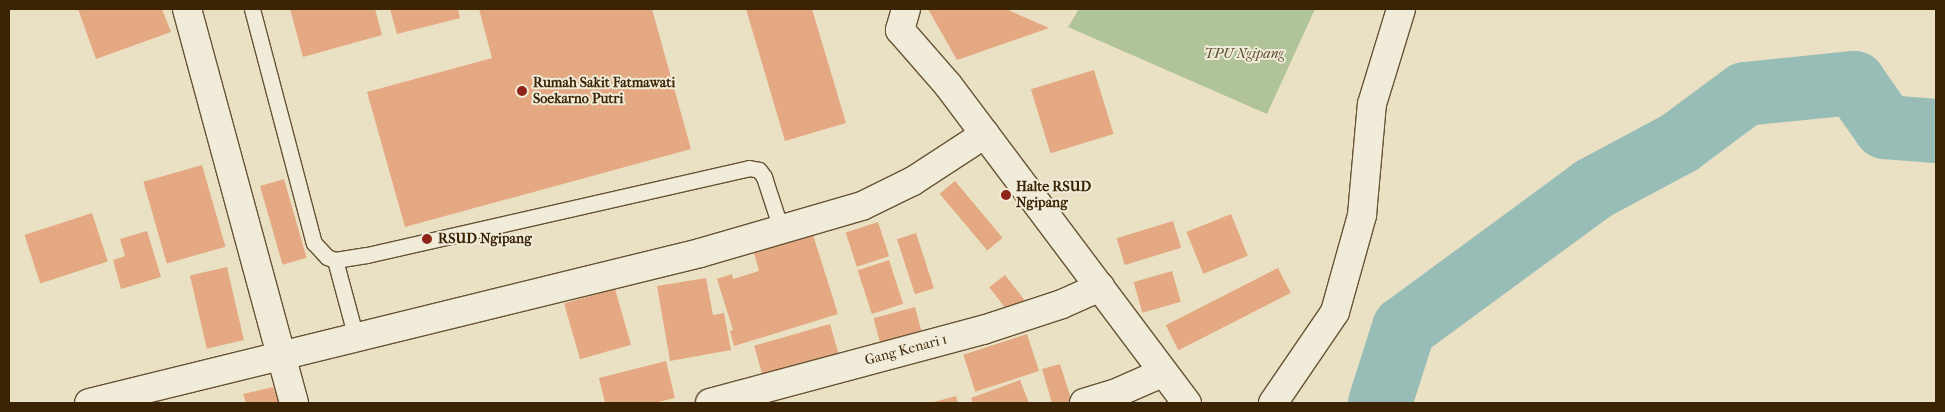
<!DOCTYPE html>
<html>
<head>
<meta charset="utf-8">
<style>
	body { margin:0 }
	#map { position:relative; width:1945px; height:412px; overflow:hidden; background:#eae1c4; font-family:"IM FELL French Canon",serif }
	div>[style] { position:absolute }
	.green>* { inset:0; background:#b1c499 }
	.river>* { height:64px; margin:-32px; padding:0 32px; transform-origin:32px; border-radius:32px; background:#98bdb7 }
	.building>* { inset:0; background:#e4a982; transform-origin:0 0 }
	.roads { filter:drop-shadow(1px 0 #675334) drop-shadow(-1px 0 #675334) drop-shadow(0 1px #675334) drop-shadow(0 -1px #675334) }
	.service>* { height:15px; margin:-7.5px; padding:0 7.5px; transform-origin:7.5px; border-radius:7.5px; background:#f1ecd9 }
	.minor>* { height:28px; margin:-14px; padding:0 14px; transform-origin:14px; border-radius:14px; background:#f1ecd9 }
	.dots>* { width:14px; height:14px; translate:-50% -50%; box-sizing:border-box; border:2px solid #f1ecd9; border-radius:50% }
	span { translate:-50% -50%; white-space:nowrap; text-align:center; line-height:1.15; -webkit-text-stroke:4px #f1ecd9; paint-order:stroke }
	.park-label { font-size:14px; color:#584c29; font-style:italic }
	.poi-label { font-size:14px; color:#3b2404; font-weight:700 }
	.left { translate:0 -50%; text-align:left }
	.street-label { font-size:14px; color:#3b2404 }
	.frame { position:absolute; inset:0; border:10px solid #3b2404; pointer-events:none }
</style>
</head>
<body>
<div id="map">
	<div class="green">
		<i style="clip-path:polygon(1079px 9px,1315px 9px,1267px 114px,1068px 27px)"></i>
	</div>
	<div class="river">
		<i style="left:1380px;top:403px;width:79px;rotate:-72.3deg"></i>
		<i style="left:1404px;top:328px;width:235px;rotate:-36.3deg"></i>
		<i style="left:1593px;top:189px;width:98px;rotate:-28.1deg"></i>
		<i style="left:1679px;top:143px;width:82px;rotate:-36.6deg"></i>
		<i style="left:1745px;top:94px;width:110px;rotate:-5.8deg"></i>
		<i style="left:1854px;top:83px;width:54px;rotate:54.8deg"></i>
		<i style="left:1885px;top:127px;width:51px;rotate:4.5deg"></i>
	</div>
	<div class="building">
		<i style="clip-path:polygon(78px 9px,162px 9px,171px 32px,96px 59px)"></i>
		<i style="clip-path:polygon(290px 9px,375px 9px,382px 35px,303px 57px)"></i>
		<i style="clip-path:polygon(390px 9px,458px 9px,460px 18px,397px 34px)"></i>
		<i style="clip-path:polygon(479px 9px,652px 9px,691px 149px,405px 227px,367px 92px,492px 58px)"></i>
		<i style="clip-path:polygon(746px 9px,812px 9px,846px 123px,785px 141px)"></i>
		<i style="clip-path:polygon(928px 9px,1006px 9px,1049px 28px,957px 60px)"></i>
		<i style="left:1094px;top:70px;width:67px;height:66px;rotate:73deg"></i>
		<i style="left:202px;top:165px;width:85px;height:61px;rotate:74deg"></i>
		<i style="left:284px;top:179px;width:82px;height:25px;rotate:74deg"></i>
		<i style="left:955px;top:181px;width:74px;height:20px;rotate:50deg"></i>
		<i style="left:92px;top:213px;width:51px;height:71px;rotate:72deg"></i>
		<i style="left:1231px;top:214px;width:45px;height:48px;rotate:68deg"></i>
		<i style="left:1173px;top:221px;width:28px;height:59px;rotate:73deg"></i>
		<i style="left:878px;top:222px;width:36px;height:34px;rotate:72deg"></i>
		<i style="clip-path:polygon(147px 231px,161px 277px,121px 289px,113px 260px,125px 256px,120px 239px)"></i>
		<i style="left:916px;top:233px;width:58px;height:20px;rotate:72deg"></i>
		<i style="clip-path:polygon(813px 235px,838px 314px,734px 346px,730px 331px,733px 330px,717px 279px,732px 274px,733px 279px,759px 271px,754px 253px)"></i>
		<i style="left:889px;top:260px;width:46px;height:33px;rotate:72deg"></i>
		<i style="left:227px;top:267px;width:75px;height:38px;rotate:77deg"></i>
		<i style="left:1278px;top:268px;width:28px;height:126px;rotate:63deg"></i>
		<i style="left:1172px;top:271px;width:32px;height:40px;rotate:74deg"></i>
		<i style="left:1005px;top:275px;width:37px;height:20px;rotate:52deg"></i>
		<i style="clip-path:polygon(706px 278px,713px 315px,724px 313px,731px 350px,670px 361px,657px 286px)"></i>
		<i style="left:615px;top:289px;width:58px;height:53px;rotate:74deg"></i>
		<i style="left:915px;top:307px;width:31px;height:43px;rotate:75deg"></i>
		<i style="left:830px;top:324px;width:37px;height:79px;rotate:74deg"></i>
		<i style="left:1027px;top:334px;width:39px;height:67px;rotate:72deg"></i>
		<i style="clip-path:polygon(666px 361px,675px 398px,654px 403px,605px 403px,599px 378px)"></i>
		<i style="clip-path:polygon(1060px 364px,1072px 402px,1052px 403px,1042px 369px)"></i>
		<i style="clip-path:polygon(1020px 380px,1029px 403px,973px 403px,971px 398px)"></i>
		<i style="clip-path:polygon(273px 387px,279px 403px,246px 403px,243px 394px)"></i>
		<i style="clip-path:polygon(956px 396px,958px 403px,930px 403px)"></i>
	</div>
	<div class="roads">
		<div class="service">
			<i style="left:252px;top:9px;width:242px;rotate:75.2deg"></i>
			<i style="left:314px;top:243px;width:19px;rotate:47deg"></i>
			<i style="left:327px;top:257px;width:9px;rotate:21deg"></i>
			<i style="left:335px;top:260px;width:32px;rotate:-9deg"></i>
			<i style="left:367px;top:255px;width:392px;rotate:-12.8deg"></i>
			<i style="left:749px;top:168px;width:10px;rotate:11deg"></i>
			<i style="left:759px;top:170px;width:9px;rotate:54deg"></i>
			<i style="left:764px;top:177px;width:55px;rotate:71.9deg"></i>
			<i style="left:335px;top:260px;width:81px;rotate:74.9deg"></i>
		</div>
		<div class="minor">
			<i style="left:187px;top:9px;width:408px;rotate:74.8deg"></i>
			<i style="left:906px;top:9px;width:22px;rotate:106deg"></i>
			<i style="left:900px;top:30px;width:73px;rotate:48.9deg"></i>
			<i style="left:948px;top:85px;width:398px;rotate:53.1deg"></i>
			<i style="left:89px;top:403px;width:629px;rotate:-13.79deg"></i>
			<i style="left:700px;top:253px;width:169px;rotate:-16.2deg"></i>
			<i style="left:862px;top:206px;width:57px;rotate:-26.1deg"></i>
			<i style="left:913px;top:181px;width:86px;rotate:-33.1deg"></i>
			<i style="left:710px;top:403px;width:283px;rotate:-15deg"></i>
			<i style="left:983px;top:330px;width:83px;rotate:-18.2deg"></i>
			<i style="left:1062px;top:304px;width:42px;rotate:-24.1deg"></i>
			<i style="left:1084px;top:403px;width:31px;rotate:-17deg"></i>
			<i style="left:1114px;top:394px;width:52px;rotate:-23.6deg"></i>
			<i style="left:1273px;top:403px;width:110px;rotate:-55.7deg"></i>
			<i style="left:1335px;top:312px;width:101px;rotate:-74.4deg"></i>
			<i style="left:1362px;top:215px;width:111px;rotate:-84.9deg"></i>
			<i style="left:1372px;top:104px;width:99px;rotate:-73deg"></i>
		</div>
	</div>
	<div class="dots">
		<i style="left:522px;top:91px;background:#8f2418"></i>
		<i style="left:1006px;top:195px;background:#8f2418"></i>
		<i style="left:427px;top:239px;background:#8f2418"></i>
	</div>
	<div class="park-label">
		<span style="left:1244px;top:54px">TPU Ngipang</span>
	</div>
	<div class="poi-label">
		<span class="left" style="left:533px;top:91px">Rumah Sakit Fatmawati<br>Soekarno Putri</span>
		<span class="left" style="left:1016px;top:195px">Halte RSUD<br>Ngipang</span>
		<span class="left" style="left:438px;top:239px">RSUD Ngipang</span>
	</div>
	<div class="street-label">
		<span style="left:906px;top:350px;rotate:-15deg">Gang Kenari 1</span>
	</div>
	<div class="frame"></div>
</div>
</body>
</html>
